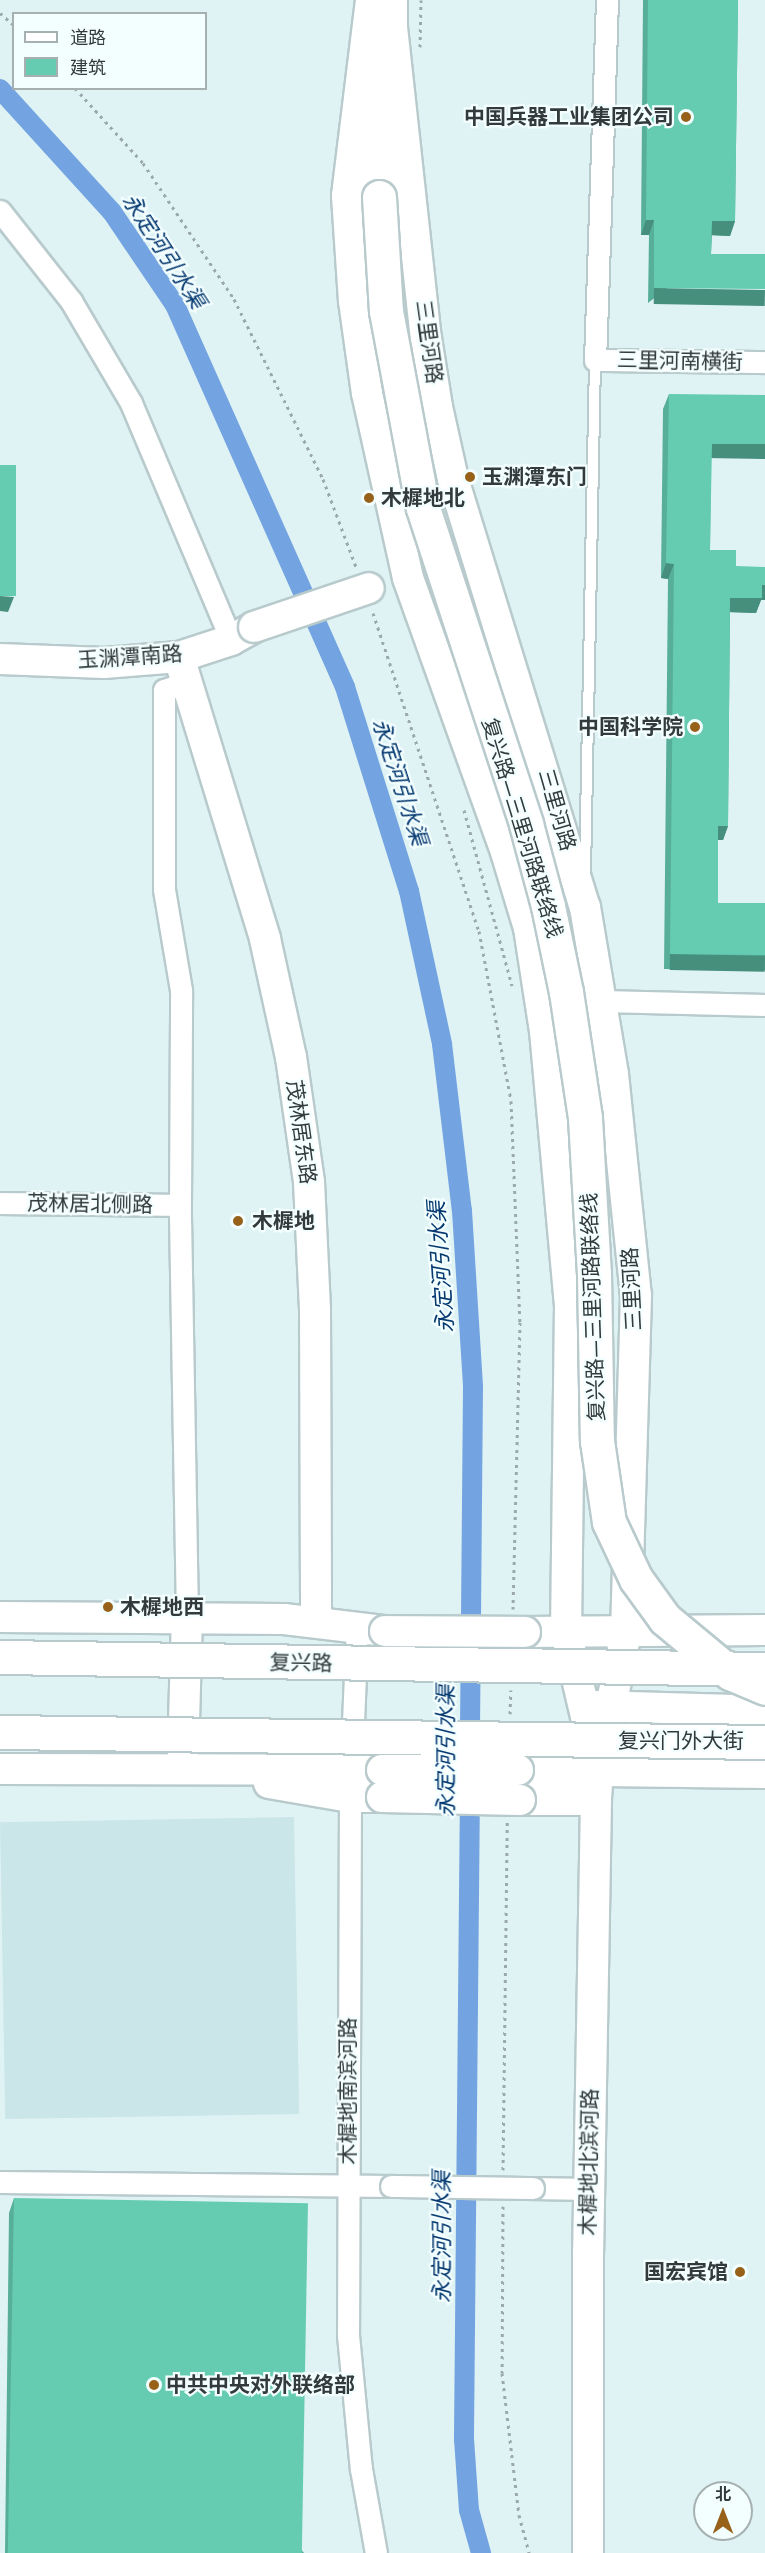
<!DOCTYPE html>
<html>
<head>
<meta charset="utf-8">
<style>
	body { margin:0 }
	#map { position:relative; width:765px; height:2553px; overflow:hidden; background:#dff3f4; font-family:Jost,"Noto Sans SC",sans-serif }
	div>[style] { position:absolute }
	.built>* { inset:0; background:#cae6e8; transform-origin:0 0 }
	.canal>* { height:20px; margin:-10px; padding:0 10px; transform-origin:10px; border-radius:10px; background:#73a4e1 }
	.path>* { height:3px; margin-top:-1.5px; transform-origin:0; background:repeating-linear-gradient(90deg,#9ba9aa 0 3px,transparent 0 7.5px) }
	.roads { filter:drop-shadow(2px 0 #b8cacc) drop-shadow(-2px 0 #b8cacc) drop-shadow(0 2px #b8cacc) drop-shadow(0 -2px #b8cacc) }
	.lane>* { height:10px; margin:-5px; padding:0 5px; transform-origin:5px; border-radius:5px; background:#fff }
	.street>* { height:21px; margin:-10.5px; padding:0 10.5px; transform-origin:10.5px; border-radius:10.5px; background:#fff }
	.secondary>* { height:30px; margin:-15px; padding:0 15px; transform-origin:15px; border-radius:15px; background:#fff }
	.primary>* { height:33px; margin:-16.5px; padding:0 16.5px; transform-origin:16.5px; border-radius:16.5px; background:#fff }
	.bridges { filter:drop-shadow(2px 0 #b8cacc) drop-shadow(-2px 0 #b8cacc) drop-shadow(0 2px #b8cacc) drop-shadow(0 -2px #b8cacc) }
	.street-bridge>* { height:21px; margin:-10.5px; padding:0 10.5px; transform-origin:10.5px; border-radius:10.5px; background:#fff }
	.secondary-bridge>* { height:30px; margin:-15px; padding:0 15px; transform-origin:15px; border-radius:15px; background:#fff }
	.primary-bridge>* { height:33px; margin:-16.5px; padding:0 16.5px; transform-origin:16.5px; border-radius:16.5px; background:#fff }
	.highway-bridge>* { height:33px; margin:-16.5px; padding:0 16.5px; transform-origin:16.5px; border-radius:16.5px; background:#fff }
	.wall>* { inset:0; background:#57af99 }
	.shaded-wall>* { inset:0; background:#478f7d; transform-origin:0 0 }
	.building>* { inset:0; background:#65ccb2; transform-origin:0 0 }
	.dots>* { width:16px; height:16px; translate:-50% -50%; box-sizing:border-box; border:3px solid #f3feff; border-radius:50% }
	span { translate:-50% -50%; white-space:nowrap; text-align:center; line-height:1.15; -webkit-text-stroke:4.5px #f3feff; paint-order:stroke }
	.poi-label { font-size:21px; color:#333a3b; font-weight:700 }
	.right { translate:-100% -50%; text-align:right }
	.left { translate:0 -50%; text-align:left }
	.street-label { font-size:21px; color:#333a3b }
	.water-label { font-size:22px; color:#053970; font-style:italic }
	.legend { position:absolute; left:12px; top:12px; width:195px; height:78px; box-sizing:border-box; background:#f3feff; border:2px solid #a6b0b1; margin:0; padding:8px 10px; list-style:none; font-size:18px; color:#333a3b }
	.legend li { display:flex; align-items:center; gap:12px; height:30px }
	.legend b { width:30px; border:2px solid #a6b0b1 }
	.north { position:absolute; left:693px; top:2481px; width:60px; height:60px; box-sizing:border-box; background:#f3feff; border:2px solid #a6b0b1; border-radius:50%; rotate:0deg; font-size:16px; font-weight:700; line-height:24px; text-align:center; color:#333a3b }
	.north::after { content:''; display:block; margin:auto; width:21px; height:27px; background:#97611a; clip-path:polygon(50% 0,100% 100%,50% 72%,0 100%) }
</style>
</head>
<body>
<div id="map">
	<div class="built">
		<i style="left:294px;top:1817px;width:297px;height:294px;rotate:89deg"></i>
	</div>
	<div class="canal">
		<i style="left:0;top:89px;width:166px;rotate:47.7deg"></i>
		<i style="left:112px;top:212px;width:112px;rotate:55.9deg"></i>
		<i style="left:175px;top:305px;width:418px;rotate:66deg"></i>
		<i style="left:345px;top:687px;width:214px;rotate:72.6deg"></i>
		<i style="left:409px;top:891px;width:157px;rotate:77.8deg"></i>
		<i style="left:442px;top:1044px;width:168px;rotate:83.2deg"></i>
		<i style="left:462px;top:1211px;width:176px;rotate:86.4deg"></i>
		<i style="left:473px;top:1387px;width:362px;rotate:90.5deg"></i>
		<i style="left:470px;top:1787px;width:652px;rotate:90.53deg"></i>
		<i style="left:464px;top:2439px;width:71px;rotate:86deg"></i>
		<i style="left:469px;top:2510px;width:45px;rotate:74.4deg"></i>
	</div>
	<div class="path">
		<i style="left:0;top:13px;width:18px;rotate:41deg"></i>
		<i style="left:420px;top:47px;width:47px;rotate:-88.8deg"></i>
		<i style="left:75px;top:88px;width:101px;rotate:47.8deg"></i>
		<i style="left:143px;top:163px;width:164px;rotate:56.2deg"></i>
		<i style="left:234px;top:299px;width:201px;rotate:63.7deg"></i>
		<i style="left:323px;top:479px;width:94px;rotate:69.4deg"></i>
		<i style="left:373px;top:613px;width:335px;rotate:71.6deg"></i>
		<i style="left:479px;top:931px;width:173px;rotate:79.3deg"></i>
		<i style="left:511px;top:1101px;width:221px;rotate:87.7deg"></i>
		<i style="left:520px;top:1322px;width:287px;rotate:91.4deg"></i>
		<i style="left:464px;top:810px;width:182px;rotate:74.7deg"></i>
		<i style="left:510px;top:1714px;width:24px;rotate:-88deg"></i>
		<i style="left:503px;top:2170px;width:348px;rotate:-89.3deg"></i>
		<i style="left:503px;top:2206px;width:167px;rotate:90.3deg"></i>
		<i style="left:502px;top:2373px;width:143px;rotate:83.2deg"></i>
		<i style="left:519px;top:2515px;width:39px;rotate:75deg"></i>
	</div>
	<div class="roads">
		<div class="lane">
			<i style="left:585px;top:872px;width:512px;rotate:-88.88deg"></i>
		</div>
		<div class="street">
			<i style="left:607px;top:0;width:360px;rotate:91.9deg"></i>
			<i style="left:595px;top:360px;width:170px;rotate:0.7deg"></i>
			<i style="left:0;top:211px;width:115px;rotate:51.7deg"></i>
			<i style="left:71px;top:301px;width:118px;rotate:59.5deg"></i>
			<i style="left:131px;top:403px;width:257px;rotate:67.1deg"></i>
			<i style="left:603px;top:1001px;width:162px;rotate:1.4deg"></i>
			<i style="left:0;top:1203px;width:180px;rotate:0.6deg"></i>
			<i style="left:187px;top:1617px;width:412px;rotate:-91deg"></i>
			<i style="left:180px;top:1205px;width:215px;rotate:-89.7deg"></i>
			<i style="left:181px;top:990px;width:102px;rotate:-99.6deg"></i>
			<i style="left:164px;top:889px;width:199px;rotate:-90deg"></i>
			<i style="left:164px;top:690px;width:25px;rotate:-18deg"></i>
			<i style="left:357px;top:1627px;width:170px;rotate:92.4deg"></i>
			<i style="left:350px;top:1797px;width:538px;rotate:90.21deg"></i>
			<i style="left:348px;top:2335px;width:135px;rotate:84.5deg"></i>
			<i style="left:361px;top:2469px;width:85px;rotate:79.9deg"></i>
			<i style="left:0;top:2182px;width:391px;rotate:0.6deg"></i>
			<i style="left:533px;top:2188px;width:56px;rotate:1deg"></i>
		</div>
		<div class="secondary">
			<i style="left:371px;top:0;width:197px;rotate:97deg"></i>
			<i style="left:347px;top:196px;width:105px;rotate:86.2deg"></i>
			<i style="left:354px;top:301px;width:93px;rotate:82deg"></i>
			<i style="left:367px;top:393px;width:189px;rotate:77.5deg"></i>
			<i style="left:408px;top:578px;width:291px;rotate:70.3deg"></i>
			<i style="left:506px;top:852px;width:79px;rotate:73.2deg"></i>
			<i style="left:529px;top:928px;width:104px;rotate:81.2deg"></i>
			<i style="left:545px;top:1031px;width:275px;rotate:84.8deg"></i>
			<i style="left:570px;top:1305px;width:327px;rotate:90.7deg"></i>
			<i style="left:566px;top:1632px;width:126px;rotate:76.7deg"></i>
			<i style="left:392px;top:0;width:27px;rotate:90deg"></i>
			<i style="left:392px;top:27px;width:313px;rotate:83.8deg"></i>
			<i style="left:426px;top:338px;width:70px;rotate:80.9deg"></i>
			<i style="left:437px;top:407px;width:74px;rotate:77.5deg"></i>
			<i style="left:453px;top:479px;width:448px;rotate:72.9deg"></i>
			<i style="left:585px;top:907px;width:169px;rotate:80.5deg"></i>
			<i style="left:613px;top:1074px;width:223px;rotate:84.1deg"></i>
			<i style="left:636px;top:1296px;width:337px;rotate:91.7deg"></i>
			<i style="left:626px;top:1633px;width:140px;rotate:101.6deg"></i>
			<i style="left:598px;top:1770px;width:30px;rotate:94deg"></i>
			<i style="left:596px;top:1800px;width:452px;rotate:91deg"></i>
			<i style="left:588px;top:2252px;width:301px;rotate:90deg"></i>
			<i style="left:179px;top:657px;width:295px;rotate:73deg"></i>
			<i style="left:265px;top:939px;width:121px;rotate:77.6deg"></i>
			<i style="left:291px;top:1057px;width:126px;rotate:81.8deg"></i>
			<i style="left:309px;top:1182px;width:128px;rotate:87.3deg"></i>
			<i style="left:315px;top:1310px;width:312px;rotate:89.8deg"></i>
			<i style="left:0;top:659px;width:104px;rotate:2.2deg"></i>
			<i style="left:104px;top:663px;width:75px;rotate:-4.6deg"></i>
			<i style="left:179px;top:657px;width:55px;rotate:-18.1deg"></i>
			<i style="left:231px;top:640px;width:26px;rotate:-29deg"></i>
			<i style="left:0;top:1617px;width:284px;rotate:0.4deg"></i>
			<i style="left:284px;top:1619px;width:102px;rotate:6.8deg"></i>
			<i style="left:525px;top:1632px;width:240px;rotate:-0.5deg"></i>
			<i style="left:591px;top:1706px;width:174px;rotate:1.6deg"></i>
			<i style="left:183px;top:1758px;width:141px;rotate:-88.4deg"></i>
			<i style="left:0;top:1769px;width:382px;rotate:0.1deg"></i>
			<i style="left:518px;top:1770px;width:247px;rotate:0.7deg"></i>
			<i style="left:269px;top:1783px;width:82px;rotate:9.8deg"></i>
			<i style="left:350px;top:1797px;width:32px"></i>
			<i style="left:520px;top:1800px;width:76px"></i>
		</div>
		<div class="primary">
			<i style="left:370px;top:19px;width:178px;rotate:87.1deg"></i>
		</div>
	</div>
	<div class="bridges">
		<div class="street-bridge">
			<i style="left:391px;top:2186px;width:142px;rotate:0.8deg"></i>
		</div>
		<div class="secondary-bridge">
			<i style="left:254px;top:627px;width:121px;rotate:-18.7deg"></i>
			<i style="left:385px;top:1631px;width:140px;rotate:0.4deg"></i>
			<i style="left:382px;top:1770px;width:136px"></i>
			<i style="left:382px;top:1797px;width:138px;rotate:1.2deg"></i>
		</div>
		<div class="primary-bridge">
			<i style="left:379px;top:197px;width:114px;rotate:86.5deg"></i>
			<i style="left:386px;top:311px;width:200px;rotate:79.4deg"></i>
			<i style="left:423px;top:508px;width:332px;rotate:71.9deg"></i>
			<i style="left:526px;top:824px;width:85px;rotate:75deg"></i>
			<i style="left:548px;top:906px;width:88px;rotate:78.2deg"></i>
			<i style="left:566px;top:992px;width:127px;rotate:81.4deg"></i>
			<i style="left:585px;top:1118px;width:156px;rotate:86.7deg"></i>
			<i style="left:594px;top:1274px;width:167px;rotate:89deg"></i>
			<i style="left:597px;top:1441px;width:82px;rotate:81.6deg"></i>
			<i style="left:609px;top:1522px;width:63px;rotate:64.7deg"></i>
			<i style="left:636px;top:1579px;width:49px;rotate:54.1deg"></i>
			<i style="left:665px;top:1619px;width:85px;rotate:39.7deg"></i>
			<i style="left:730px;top:1673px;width:38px;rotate:23deg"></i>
		</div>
		<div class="highway-bridge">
			<i style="left:0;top:1657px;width:765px;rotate:0.9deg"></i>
			<i style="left:0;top:1732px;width:765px;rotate:0.75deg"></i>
		</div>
	</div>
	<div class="wall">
		<i style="clip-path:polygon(643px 0,738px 0,735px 221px,730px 236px,712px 235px,711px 254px,648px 303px,649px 235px,641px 235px)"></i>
		<i style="clip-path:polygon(669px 394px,711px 458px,710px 550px,736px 566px,761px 600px,756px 613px,730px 612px,728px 826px,723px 840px,718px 840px,718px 903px,765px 903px,765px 970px,664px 969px,668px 579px,661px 578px,663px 409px)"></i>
		<i style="clip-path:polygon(14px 2198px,304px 2553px,5px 2553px,9px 2213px)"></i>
	</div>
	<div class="shaded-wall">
		<i style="clip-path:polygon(646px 220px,654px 220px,649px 235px,641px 235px)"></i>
		<i style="clip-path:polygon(712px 221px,735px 221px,730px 236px,706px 235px)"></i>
		<i style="left:654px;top:288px;width:111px;height:16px;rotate:1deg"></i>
		<i style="clip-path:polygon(712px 444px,765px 444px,765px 459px,706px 458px)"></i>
		<i style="clip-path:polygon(666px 563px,674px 564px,668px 579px,661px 578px)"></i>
		<i style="clip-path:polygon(762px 585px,765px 585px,765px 600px,761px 600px,756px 613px,725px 612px,730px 598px)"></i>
		<i style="clip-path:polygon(0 596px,14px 597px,8px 612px,0 611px)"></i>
		<i style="clip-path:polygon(718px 826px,728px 826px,723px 840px,713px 840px)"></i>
		<i style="left:670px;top:954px;width:95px;height:16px;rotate:1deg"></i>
	</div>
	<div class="building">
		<i style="clip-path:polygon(648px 0,738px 0,735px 221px,712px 221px,711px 254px,765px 254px,765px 289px,654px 288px,654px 220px,646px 220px)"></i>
		<i style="clip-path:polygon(669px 394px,765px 395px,765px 444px,712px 444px,710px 550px,736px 550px,736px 566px,765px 567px,765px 585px,762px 585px,762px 598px,730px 598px,728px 826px,718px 826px,718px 903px,765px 903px,765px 955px,670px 954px,674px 564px,666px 563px)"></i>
		<i style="left:0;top:465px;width:16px;height:131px"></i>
		<i style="left:14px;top:2198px;width:294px;height:355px;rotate:1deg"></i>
	</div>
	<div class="dots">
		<i style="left:686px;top:117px;background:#97611a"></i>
		<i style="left:470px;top:477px;background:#97611a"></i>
		<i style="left:369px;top:498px;background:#97611a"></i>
		<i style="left:695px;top:727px;background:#97611a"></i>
		<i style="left:238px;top:1221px;background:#97611a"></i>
		<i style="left:108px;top:1607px;background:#97611a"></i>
		<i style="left:740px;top:2272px;background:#97611a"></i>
		<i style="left:154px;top:2385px;background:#97611a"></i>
	</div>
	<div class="poi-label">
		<span class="right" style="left:674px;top:117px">中国兵器工业集团公司</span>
		<span class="left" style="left:482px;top:477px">玉渊潭东门</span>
		<span class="left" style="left:381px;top:498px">木樨地北</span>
		<span class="right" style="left:683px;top:727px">中国科学院</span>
		<span class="left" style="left:252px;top:1221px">木樨地</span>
		<span class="left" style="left:120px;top:1607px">木樨地西</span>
		<span class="right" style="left:728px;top:2272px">国宏宾馆</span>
		<span class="left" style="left:166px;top:2385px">中共中央对外联络部</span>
	</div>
	<div class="street-label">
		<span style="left:429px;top:342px;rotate:82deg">三里河路</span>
		<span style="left:680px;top:361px;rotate:1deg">三里河南横街</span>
		<span style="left:130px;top:657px;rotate:-4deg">玉渊潭南路</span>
		<span style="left:557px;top:810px;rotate:74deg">三里河路</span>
		<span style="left:522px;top:828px;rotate:73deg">复兴路—三里河路联络线</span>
		<span style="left:301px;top:1132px;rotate:82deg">茂林居东路</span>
		<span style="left:90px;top:1204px;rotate:1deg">茂林居北侧路</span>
		<span style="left:632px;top:1289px;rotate:-93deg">三里河路</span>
		<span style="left:593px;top:1307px;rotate:-92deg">复兴路—三里河路联络线</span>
		<span style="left:301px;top:1663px;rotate:1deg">复兴路</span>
		<span style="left:681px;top:1741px">复兴门外大街</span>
		<span style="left:348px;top:2091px;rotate:-90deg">木樨地南滨河路</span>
		<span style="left:589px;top:2162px;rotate:-89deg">木樨地北滨河路</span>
	</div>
	<div class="water-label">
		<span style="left:164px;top:251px;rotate:57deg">永定河引水渠</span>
		<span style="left:400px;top:782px;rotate:72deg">永定河引水渠</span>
		<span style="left:441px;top:1267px;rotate:-94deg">永定河引水渠</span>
		<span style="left:446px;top:1751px;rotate:-90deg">永定河引水渠</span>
		<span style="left:442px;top:2237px;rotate:-90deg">永定河引水渠</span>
	</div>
	<ul class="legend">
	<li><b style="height:8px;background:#fff"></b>道路</li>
	<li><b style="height:16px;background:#65ccb2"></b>建筑</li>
	</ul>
	<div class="north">北</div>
</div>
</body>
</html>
